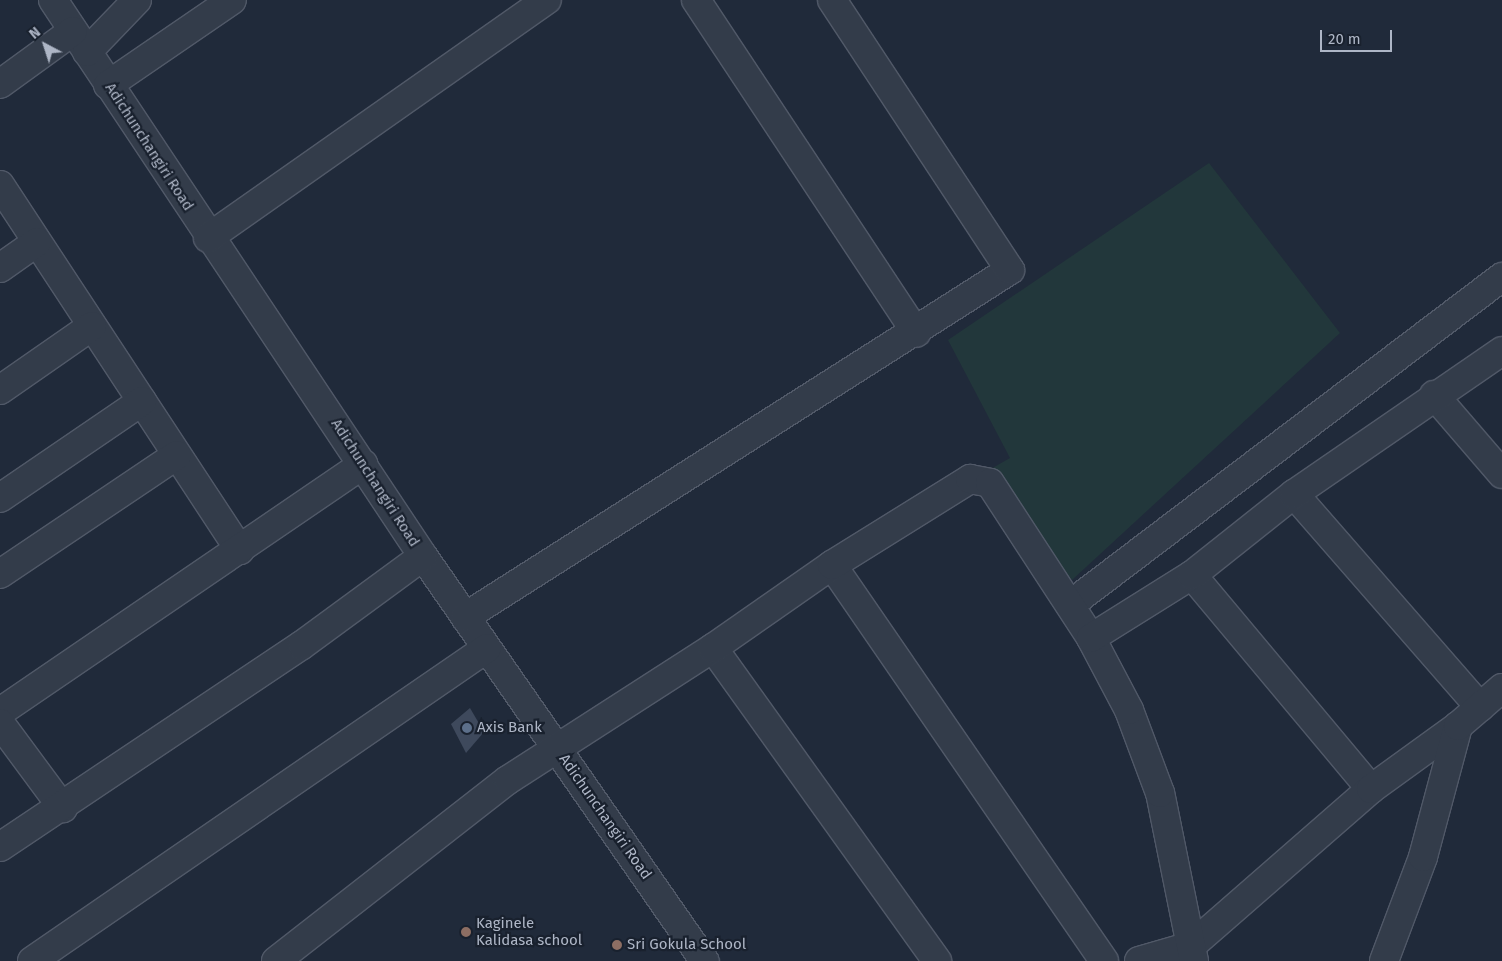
<!DOCTYPE html>
<html>
<head>
<meta charset="utf-8">
<style>
	body { margin:0 }
	#map { position:relative; width:1502px; height:961px; overflow:hidden; background:#202a3a; font-family:"Fira Sans",sans-serif }
	div>[style] { position:absolute }
	.green>* { inset:0; background:#22373b }
	.building>* { inset:0; background:#3e495c }
	.roads { filter:drop-shadow(1px 0 #515968) drop-shadow(-1px 0 #515968) drop-shadow(0 1px #515968) drop-shadow(0 -1px #515968) }
	.minor>* { height:28px; margin:-14px; padding:0 14px; transform-origin:14px; border-radius:14px; background:#333c4a }
	.dots>* { width:14px; height:14px; translate:-50% -50%; box-sizing:border-box; border:2px solid #19212e; border-radius:50% }
	span { translate:-50% -50%; white-space:nowrap; text-align:center; line-height:1.15; -webkit-text-stroke:4.5px #19212e; paint-order:stroke }
	.street-label { font-size:15px; color:#aeb6c6 }
	.poi-label { font-size:15px; color:#aeb6c6 }
	.left { translate:0 -50%; text-align:left }
	.north { position:absolute; left:20px; top:20px; width:50px; height:50px; -webkit-text-stroke:4px #19212e; paint-order:stroke; rotate:320deg; font-size:14px; font-weight:700; line-height:20px; text-align:center; color:#aeb6c6 }
	.north::after { content:''; display:block; margin:auto; width:18px; height:22px; background:#aeb6c6; clip-path:polygon(50% 0,100% 100%,50% 72%,0 100%) }
	.scale { position:absolute; left:1320px; top:30px; width:72px; height:22px; box-sizing:border-box; border:2px solid #aeb6c6; border-top:0; padding-left:6px; font-size:15px; line-height:18px; white-space:nowrap; color:#aeb6c6; -webkit-text-stroke:4px #19212e; paint-order:stroke }
</style>
</head>
<body>
<div id="map">
	<div class="green">
		<i style="clip-path:polygon(1209px 163px,1340px 333px,1072px 580px,989px 470px,1010px 458px,948px 340px)"></i>
	</div>
	<div class="building">
		<i style="clip-path:polygon(470px 708px,484px 732px,466px 753px,451px 724px)"></i>
	</div>
	<div class="roads">
		<div class="minor">
			<i style="left:53px;top:0;width:668px;rotate:56.36deg"></i>
			<i style="left:423px;top:556px;width:494px;rotate:55.2deg"></i>
			<i style="left:696px;top:0;width:399px;rotate:56.5deg"></i>
			<i style="left:87px;top:52px;width:72px;rotate:-46.1deg"></i>
			<i style="left:0;top:84px;width:90px;rotate:-36deg"></i>
			<i style="left:108px;top:85px;width:150px;rotate:-34.4deg"></i>
			<i style="left:0;top:185px;width:437px;rotate:56.7deg"></i>
			<i style="left:208px;top:238px;width:414px;rotate:-35.1deg"></i>
			<i style="left:0;top:268px;width:45px;rotate:-35.1deg"></i>
			<i style="left:0;top:390px;width:112px;rotate:-34.8deg"></i>
			<i style="left:1434px;top:395px;width:104px;rotate:49.3deg"></i>
			<i style="left:1294px;top:494px;width:283px;rotate:48.9deg"></i>
			<i style="left:0;top:498px;width:172px;rotate:-34.3deg"></i>
			<i style="left:832px;top:565px;width:480px;rotate:55.5deg"></i>
			<i style="left:0;top:574px;width:213px;rotate:-33.9deg"></i>
			<i style="left:1192px;top:575px;width:279px;rotate:50.1deg"></i>
			<i style="left:1071px;top:604px;width:541px;rotate:-37.19deg"></i>
			<i style="left:465px;top:617px;width:646px;rotate:-32.48deg"></i>
			<i style="left:1010px;top:270px;width:323px;rotate:-123.4deg"></i>
			<i style="left:713px;top:648px;width:385px;rotate:54.4deg"></i>
			<i style="left:0;top:712px;width:440px;rotate:-34.3deg"></i>
			<i style="left:0;top:723px;width:106px;rotate:53.5deg"></i>
			<i style="left:0;top:847px;width:363px;rotate:-33.8deg"></i>
			<i style="left:302px;top:645px;width:150px;rotate:-36.3deg"></i>
			<i style="left:32px;top:961px;width:552px;rotate:-34.52deg"></i>
			<i style="left:276px;top:961px;width:294px;rotate:-38deg"></i>
			<i style="left:508px;top:780px;width:244px;rotate:-32.8deg"></i>
			<i style="left:713px;top:648px;width:145px;rotate:-34.9deg"></i>
			<i style="left:832px;top:565px;width:163px;rotate:-31.9deg"></i>
			<i style="left:970px;top:479px;width:20px;rotate:11deg"></i>
			<i style="left:990px;top:483px;width:185px;rotate:56.9deg"></i>
			<i style="left:1139px;top:961px;width:54px;rotate:-16.1deg"></i>
			<i style="left:1191px;top:946px;width:239px;rotate:-41.1deg"></i>
			<i style="left:1371px;top:789px;width:107px;rotate:-35.9deg"></i>
			<i style="left:1194px;top:961px;width:171px;rotate:-101.4deg"></i>
			<i style="left:1160px;top:793px;width:89px;rotate:-110.5deg"></i>
			<i style="left:1129px;top:710px;width:81px;rotate:-117.8deg"></i>
			<i style="left:1091px;top:638px;width:119px;rotate:-32deg"></i>
			<i style="left:1192px;top:575px;width:130px;rotate:-38.5deg"></i>
			<i style="left:1294px;top:494px;width:252px;rotate:-34.5deg"></i>
			<i style="left:1384px;top:961px;width:111px;rotate:-69.4deg"></i>
			<i style="left:1423px;top:857px;width:136px;rotate:-75deg"></i>
			<i style="left:1458px;top:726px;width:58px;rotate:-40.8deg"></i>
		</div>
	</div>
	<div class="dots">
		<i style="left:467px;top:728px;background:#5c6f8a"></i>
		<i style="left:466px;top:932px;background:#8d6e63"></i>
		<i style="left:617px;top:945px;background:#8d6e63"></i>
	</div>
	<div class="street-label">
		<span style="left:149px;top:147px;rotate:57deg">Adichunchangiri Road</span>
		<span style="left:375px;top:483px;rotate:57deg">Adichunchangiri Road</span>
		<span style="left:605px;top:817px;rotate:55deg">Adichunchangiri Road</span>
	</div>
	<div class="poi-label">
		<span class="left" style="left:477px;top:728px">Axis Bank</span>
		<span class="left" style="left:476px;top:932px">Kaginele<br>Kalidasa school</span>
		<span class="left" style="left:627px;top:945px">Sri Gokula School</span>
	</div>
	<div class="north">N</div>
	<div class="scale">20 m</div>
</div>
</body>
</html>
